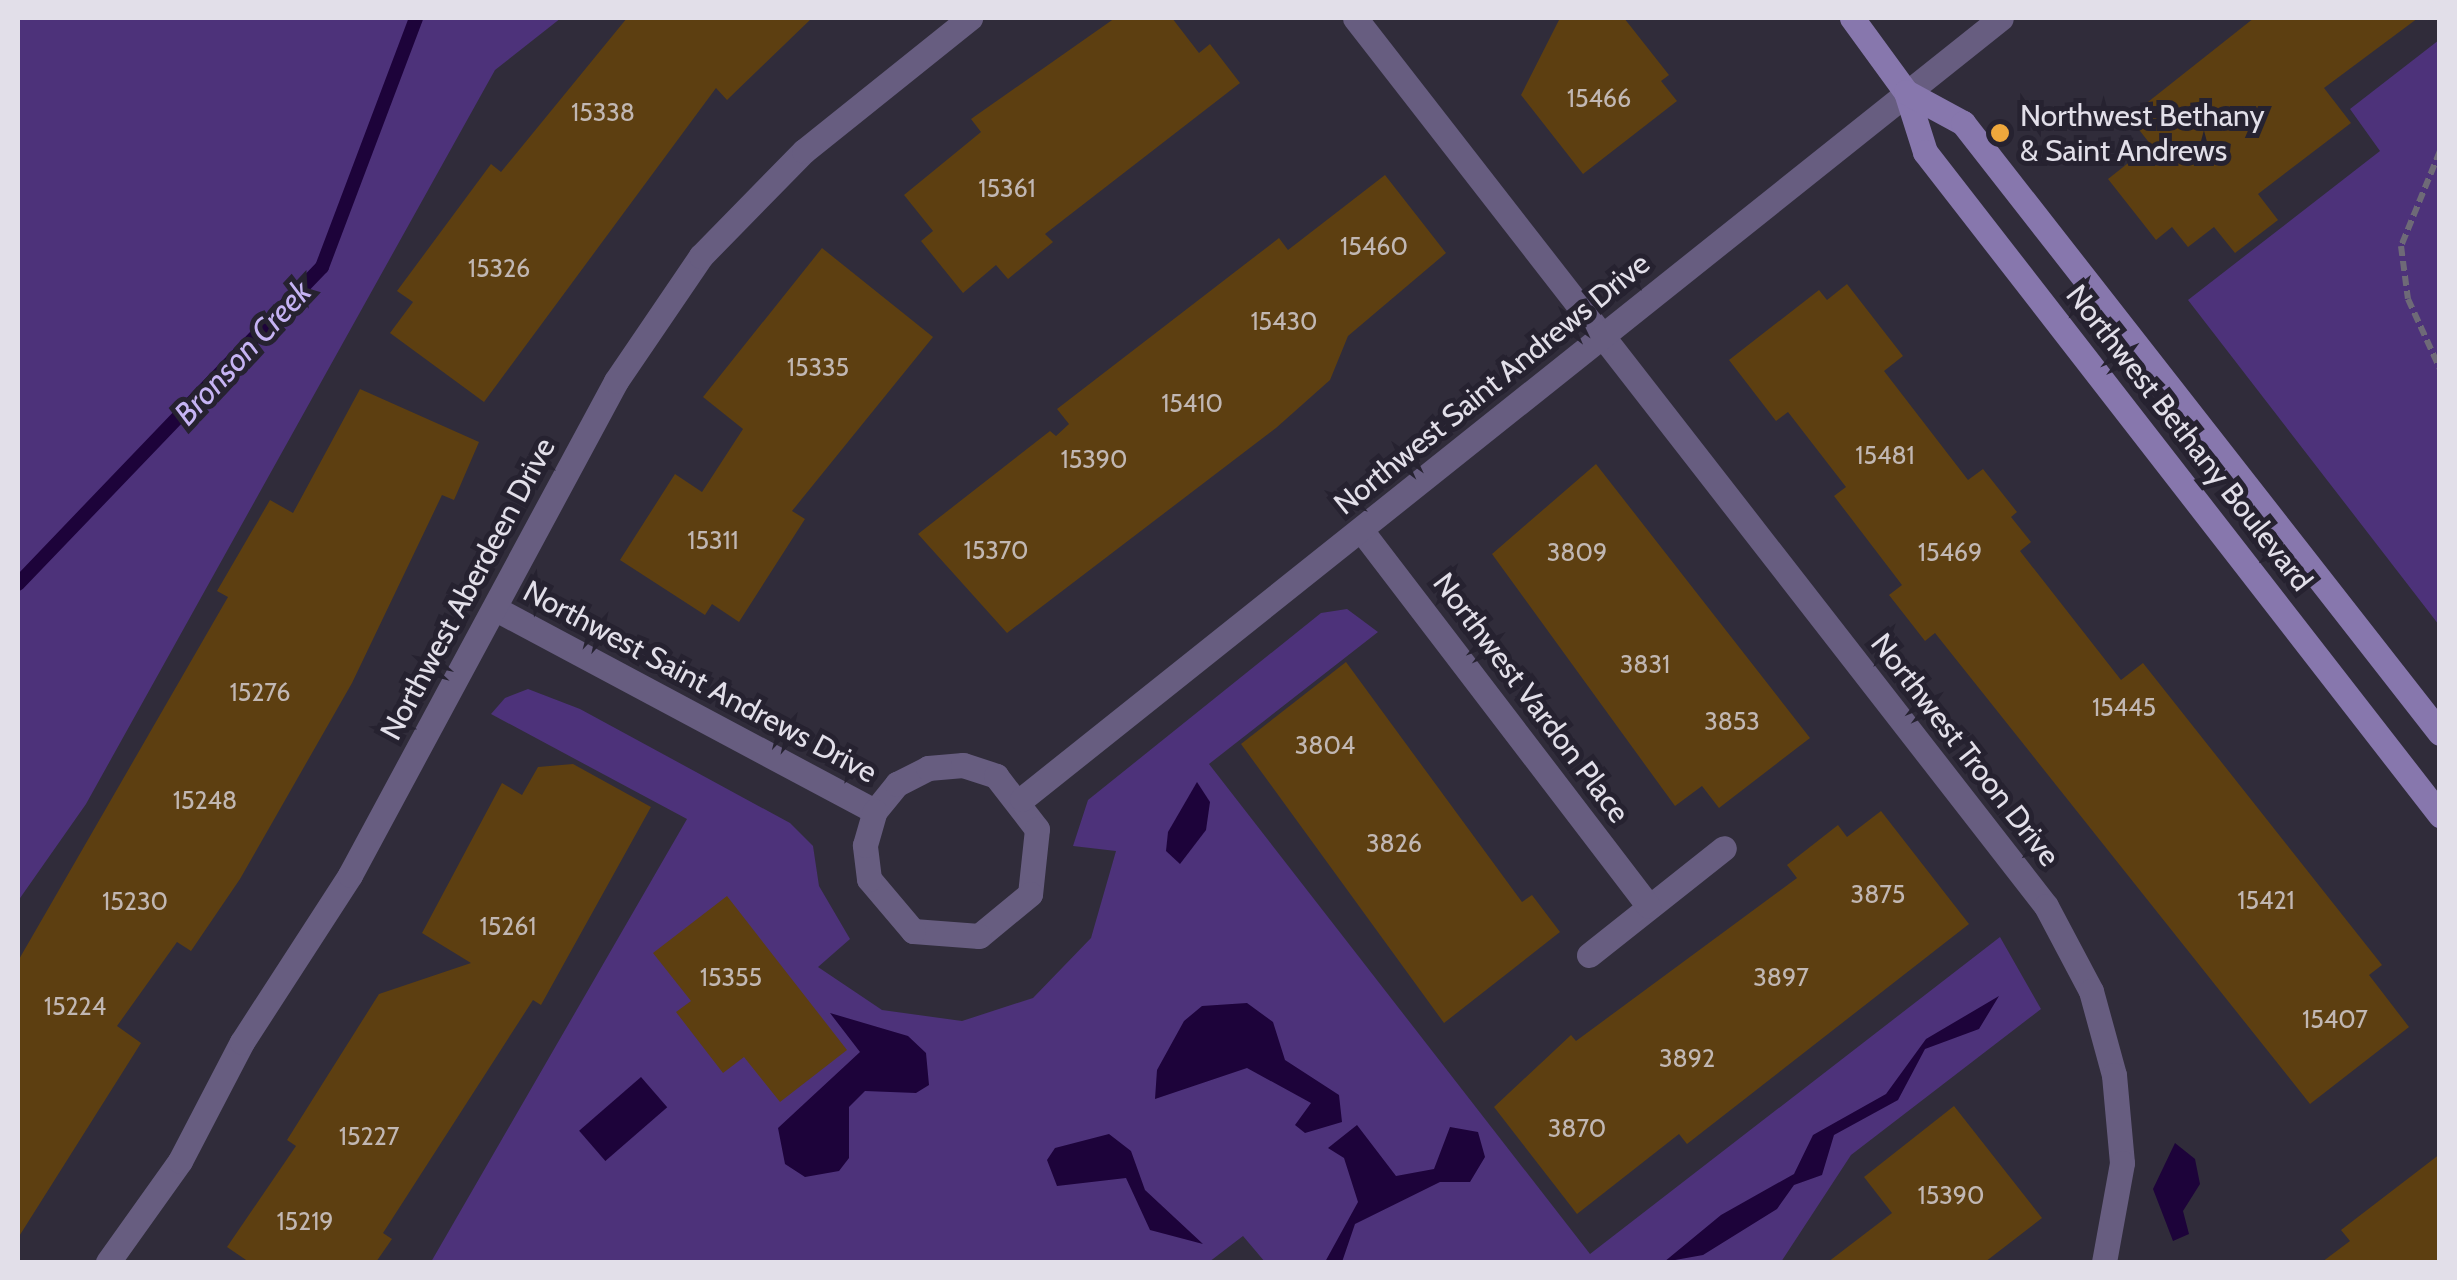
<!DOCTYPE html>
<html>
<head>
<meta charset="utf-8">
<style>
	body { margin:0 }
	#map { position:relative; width:2457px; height:1280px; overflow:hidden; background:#302c3a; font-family:Cabin,sans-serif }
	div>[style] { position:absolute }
	.green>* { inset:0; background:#4d327a }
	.water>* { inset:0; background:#1d033a; transform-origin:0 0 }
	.stream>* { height:14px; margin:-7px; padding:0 7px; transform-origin:7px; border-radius:7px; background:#1d033a }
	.building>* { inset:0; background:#5d3f11 }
	.path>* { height:6px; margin-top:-3px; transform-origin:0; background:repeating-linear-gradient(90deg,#6e6a77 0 10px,transparent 0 15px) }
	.lane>* { height:25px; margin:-12.5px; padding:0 12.5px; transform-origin:12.5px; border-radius:12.5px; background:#675d80 }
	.street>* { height:25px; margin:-12.5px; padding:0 12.5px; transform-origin:12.5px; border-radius:12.5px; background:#675d80 }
	.secondary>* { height:25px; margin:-12.5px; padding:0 12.5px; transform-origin:12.5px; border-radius:12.5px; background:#8777ad }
	.dots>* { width:28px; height:28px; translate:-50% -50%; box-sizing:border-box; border:5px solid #262230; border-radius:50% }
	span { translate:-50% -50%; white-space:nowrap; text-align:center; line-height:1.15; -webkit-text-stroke:10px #262230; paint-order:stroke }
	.number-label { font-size:25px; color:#c1b7b3 }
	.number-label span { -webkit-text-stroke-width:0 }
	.poi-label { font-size:30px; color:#e2dfe9 }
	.left { translate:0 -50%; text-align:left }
	.street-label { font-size:30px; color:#e2dfe9 }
	.water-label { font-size:32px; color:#c6b4f4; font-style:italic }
	.frame { position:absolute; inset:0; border:20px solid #e2dfe9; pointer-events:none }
</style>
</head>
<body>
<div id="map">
	<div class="green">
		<i style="clip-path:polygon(18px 18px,561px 18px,495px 70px,86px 804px,18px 901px)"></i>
		<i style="clip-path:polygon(2439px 40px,2439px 625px,2188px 300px,2380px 151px,2350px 109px)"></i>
		<i style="clip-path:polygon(1347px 609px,1378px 632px,1209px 764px,1590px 1254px,2000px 937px,2041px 1009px,1851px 1155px,1781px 1262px,1265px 1262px,1243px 1236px,1209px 1262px,431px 1262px,687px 819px,491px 714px,505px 698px,528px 689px,580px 709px,790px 823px,813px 846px,819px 886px,850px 939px,818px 967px,882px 1010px,962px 1021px,1033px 998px,1091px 938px,1116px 851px,1073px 846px,1088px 800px,1321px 613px)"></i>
	</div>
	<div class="water">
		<i style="clip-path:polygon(1197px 782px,1210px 802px,1206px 830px,1180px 864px,1166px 851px,1168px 832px)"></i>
		<i style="clip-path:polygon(1999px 996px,1979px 1029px,1925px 1049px,1898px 1100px,1834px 1135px,1822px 1175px,1794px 1185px,1777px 1209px,1703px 1255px,1664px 1262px,1721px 1215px,1794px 1174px,1813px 1135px,1886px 1094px,1926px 1039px)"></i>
		<i style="clip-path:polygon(1247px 1003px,1273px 1022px,1285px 1060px,1339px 1095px,1342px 1122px,1305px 1133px,1295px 1125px,1311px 1103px,1247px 1068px,1155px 1099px,1157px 1070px,1184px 1021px,1202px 1006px)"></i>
		<i style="clip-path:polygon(830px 1013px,908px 1036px,926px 1053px,929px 1085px,916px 1093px,865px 1091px,849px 1107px,849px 1158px,839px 1171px,805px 1177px,785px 1164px,778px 1128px,860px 1052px)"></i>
		<i style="left:641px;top:1077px;width:40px;height:82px;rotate:49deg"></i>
		<i style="clip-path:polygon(1357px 1125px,1396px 1176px,1434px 1169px,1450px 1127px,1478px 1132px,1485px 1157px,1470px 1182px,1440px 1182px,1355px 1224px,1342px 1262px,1325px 1262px,1358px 1202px,1344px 1158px,1328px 1148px)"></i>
		<i style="clip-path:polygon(1109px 1134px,1131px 1151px,1145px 1190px,1203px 1244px,1150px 1230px,1126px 1178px,1057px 1186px,1047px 1160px,1055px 1148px)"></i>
		<i style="clip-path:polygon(2175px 1143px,2195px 1159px,2200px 1184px,2183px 1211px,2189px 1234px,2173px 1241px,2153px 1189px)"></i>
	</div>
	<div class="stream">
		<i style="left:18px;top:584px;width:439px;rotate:-46.2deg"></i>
		<i style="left:322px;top:267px;width:266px;rotate:-69.3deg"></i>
	</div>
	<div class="building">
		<i style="clip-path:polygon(627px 18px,812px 18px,727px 100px,716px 88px,484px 402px,390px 333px,413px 302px,397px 291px,491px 164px,501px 172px)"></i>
		<i style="clip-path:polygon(1115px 18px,1172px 18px,1199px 53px,1210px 44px,1240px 83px,1045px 234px,1053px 242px,1008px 279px,996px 265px,963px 293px,921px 241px,933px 231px,904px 195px,981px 132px,971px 119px)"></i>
		<i style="clip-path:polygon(1560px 18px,1624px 18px,1669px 75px,1661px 81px,1677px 101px,1583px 174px,1521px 95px)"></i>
		<i style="clip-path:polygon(2254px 18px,2418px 18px,2324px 88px,2351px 123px,2258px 194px,2278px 220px,2235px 253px,2214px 227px,2188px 247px,2172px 227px,2156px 240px,2108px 179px,2151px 145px,2129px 117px)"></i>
		<i style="clip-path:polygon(1385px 175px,1446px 253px,1348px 336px,1330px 380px,1276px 428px,1007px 633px,918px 534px,1050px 431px,1056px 436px,1069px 424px,1057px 409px,1279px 238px,1288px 250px)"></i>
		<i style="clip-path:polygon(822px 248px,933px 337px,792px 511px,805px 519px,739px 622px,712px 604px,705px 615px,620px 560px,675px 474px,702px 492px,743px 429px,703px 397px)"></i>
		<i style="clip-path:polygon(1847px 284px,1903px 356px,1884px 371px,1968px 480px,1983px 469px,2017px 512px,2011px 517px,2031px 542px,2020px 551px,2121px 680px,2143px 663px,2382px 965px,2369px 975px,2409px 1027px,2310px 1104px,1935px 633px,1925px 641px,1889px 595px,1902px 585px,1834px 496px,1846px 487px,1788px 412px,1776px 421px,1729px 360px,1819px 290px,1827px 300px)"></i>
		<i style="clip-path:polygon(360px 389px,479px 442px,454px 500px,442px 495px,352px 683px,240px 879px,191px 951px,177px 942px,117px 1026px,141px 1043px,18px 1238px,18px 961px,228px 597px,217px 591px,270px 500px,293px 513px)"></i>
		<i style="clip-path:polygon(1596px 464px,1810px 738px,1719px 808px,1702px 786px,1675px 806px,1492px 554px)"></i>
		<i style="clip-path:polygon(1346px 662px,1522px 902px,1532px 895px,1560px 932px,1444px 1023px,1241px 744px)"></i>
		<i style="clip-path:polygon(573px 764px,651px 807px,541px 1005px,533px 1000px,383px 1233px,392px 1239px,376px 1262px,249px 1262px,227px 1247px,296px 1146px,287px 1140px,379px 994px,471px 963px,422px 933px,502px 783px,522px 795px,538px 767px)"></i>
		<i style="clip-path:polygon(1881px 811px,1969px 924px,1687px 1144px,1679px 1134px,1577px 1214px,1494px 1107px,1571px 1035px,1576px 1041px,1797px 878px,1787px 865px,1838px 825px,1847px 837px)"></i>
		<i style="clip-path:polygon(727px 896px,847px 1050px,780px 1102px,744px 1057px,723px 1073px,676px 1012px,691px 1001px,653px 953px)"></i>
		<i style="clip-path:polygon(1954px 1106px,2042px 1218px,1985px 1262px,1828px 1262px,1892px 1213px,1864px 1177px)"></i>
		<i style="clip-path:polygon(2440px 1154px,2440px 1262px,2322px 1262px,2350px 1241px,2341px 1230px)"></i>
	</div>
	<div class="path">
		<i style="left:2440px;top:151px;width:103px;rotate:112.3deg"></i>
		<i style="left:2401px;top:246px;width:53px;rotate:82.5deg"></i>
		<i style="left:2408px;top:299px;width:77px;rotate:65.4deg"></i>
	</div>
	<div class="lane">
		<i style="left:1589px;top:955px;width:172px;rotate:-38.4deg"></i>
	</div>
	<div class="street">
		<i style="left:1355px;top:18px;width:1125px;rotate:52.11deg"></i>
		<i style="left:2046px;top:906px;width:96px;rotate:62.1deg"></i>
		<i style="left:2091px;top:991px;width:87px;rotate:74.7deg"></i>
		<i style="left:2114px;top:1075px;width:88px;rotate:84.8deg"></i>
		<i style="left:2122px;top:1163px;width:101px;rotate:100.3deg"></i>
		<i style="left:1361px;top:530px;width:473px;rotate:52.6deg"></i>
		<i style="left:496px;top:609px;width:429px;rotate:28.1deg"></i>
		<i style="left:875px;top:811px;width:35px;rotate:-51deg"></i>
		<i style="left:897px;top:784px;width:35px;rotate:-27deg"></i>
		<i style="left:928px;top:768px;width:35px;rotate:-5deg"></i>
		<i style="left:963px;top:765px;width:35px;rotate:18deg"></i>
		<i style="left:996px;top:776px;width:67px;rotate:52.3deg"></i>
		<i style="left:1037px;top:829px;width:65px;rotate:96.1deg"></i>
		<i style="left:1030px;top:894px;width:66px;rotate:140.5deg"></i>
		<i style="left:979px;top:936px;width:66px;rotate:-175.7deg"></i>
		<i style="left:913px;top:931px;width:68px;rotate:-130.2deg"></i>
		<i style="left:869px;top:879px;width:34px;rotate:-97deg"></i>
		<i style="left:865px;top:845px;width:35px;rotate:-74deg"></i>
		<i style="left:1022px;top:799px;width:1252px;rotate:-38.58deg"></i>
		<i style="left:108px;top:1262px;width:124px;rotate:-54.5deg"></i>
		<i style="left:180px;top:1161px;width:134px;rotate:-62.5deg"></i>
		<i style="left:242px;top:1042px;width:199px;rotate:-57.1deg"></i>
		<i style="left:350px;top:875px;width:561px;rotate:-61.7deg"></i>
		<i style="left:616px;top:381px;width:151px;rotate:-55.8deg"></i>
		<i style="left:701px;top:256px;width:147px;rotate:-45.6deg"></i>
		<i style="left:804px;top:151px;width:213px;rotate:-38.7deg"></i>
	</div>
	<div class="secondary">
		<i style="left:1852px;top:18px;width:92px;rotate:53.9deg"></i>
		<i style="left:1906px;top:92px;width:63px;rotate:72.4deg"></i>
		<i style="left:1925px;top:152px;width:840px;rotate:52.16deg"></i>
		<i style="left:1906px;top:92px;width:65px;rotate:28.5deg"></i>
		<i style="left:1963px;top:123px;width:774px;rotate:51.98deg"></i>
	</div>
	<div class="dots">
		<i style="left:2000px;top:133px;background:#eea73c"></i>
	</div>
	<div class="number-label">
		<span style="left:1599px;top:98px">15466</span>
		<span style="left:603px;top:112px">15338</span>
		<span style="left:1007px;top:188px">15361</span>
		<span style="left:1374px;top:246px">15460</span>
		<span style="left:499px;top:268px">15326</span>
		<span style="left:1284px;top:321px">15430</span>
		<span style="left:818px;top:367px">15335</span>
		<span style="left:1192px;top:403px">15410</span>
		<span style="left:1885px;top:455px">15481</span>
		<span style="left:1094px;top:459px">15390</span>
		<span style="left:713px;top:540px">15311</span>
		<span style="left:996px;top:550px">15370</span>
		<span style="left:1577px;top:552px">3809</span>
		<span style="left:1950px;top:552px">15469</span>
		<span style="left:1645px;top:664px">3831</span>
		<span style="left:260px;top:692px">15276</span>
		<span style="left:2124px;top:707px">15445</span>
		<span style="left:1732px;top:721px">3853</span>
		<span style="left:1325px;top:745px">3804</span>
		<span style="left:205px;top:800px">15248</span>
		<span style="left:1394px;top:843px">3826</span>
		<span style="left:1878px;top:894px">3875</span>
		<span style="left:2266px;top:900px">15421</span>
		<span style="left:135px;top:901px">15230</span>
		<span style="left:508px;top:926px">15261</span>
		<span style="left:731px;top:977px">15355</span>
		<span style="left:1781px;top:977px">3897</span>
		<span style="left:75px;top:1006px">15224</span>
		<span style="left:2335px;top:1019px">15407</span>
		<span style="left:1687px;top:1058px">3892</span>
		<span style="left:1577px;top:1128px">3870</span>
		<span style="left:369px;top:1136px">15227</span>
		<span style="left:1951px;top:1195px">15390</span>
		<span style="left:305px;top:1221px">15219</span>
	</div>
	<div class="poi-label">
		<span class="left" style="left:2020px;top:133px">Northwest Bethany<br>&amp; Saint Andrews</span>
	</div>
	<div class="street-label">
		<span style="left:1492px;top:384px;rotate:-39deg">Northwest Saint Andrews Drive</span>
		<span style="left:2189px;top:438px;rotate:52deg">Northwest Bethany Boulevard</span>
		<span style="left:468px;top:589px;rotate:-62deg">Northwest Aberdeen Drive</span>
		<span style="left:700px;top:682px;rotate:28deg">Northwest Saint Andrews Drive</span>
		<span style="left:1531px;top:698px;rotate:53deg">Northwest Vardon Place</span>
		<span style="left:1965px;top:750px;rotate:52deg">Northwest Troon Drive</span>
	</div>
	<div class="water-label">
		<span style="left:243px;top:353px;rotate:-47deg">Bronson Creek</span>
	</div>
	<div class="frame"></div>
</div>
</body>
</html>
